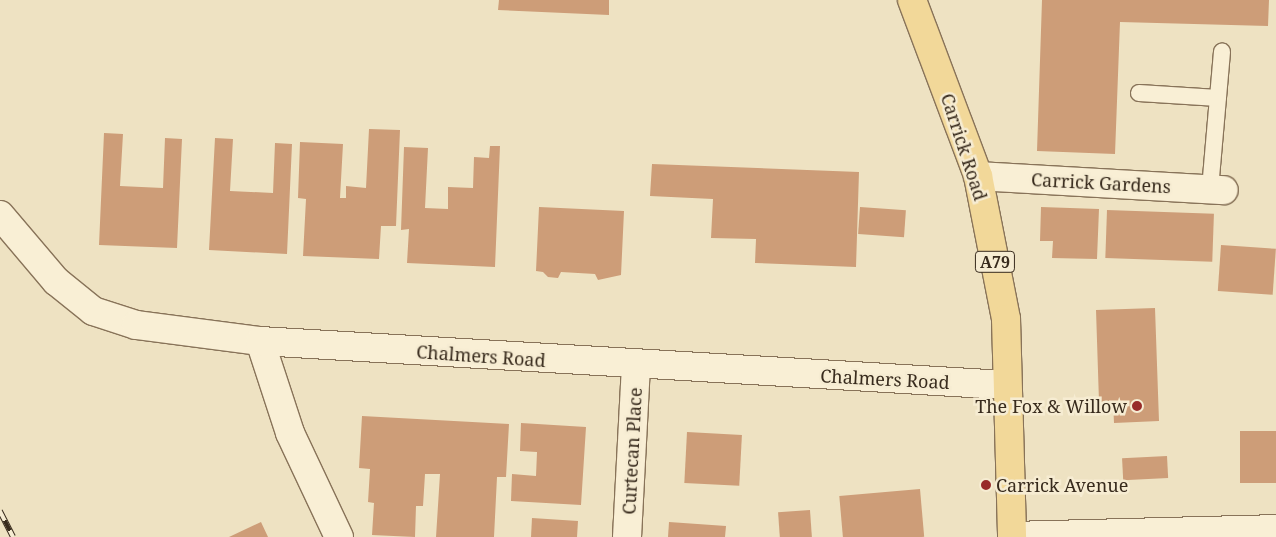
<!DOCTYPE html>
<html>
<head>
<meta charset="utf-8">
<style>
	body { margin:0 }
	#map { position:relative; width:1276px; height:537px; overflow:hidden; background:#eee2c2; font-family:"Noto Serif",serif }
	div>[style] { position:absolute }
	.building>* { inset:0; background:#cd9d78; transform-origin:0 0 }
	.roads { filter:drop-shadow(1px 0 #887359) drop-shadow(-1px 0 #887359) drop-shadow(0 1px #887359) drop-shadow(0 -1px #887359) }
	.service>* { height:16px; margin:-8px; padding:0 8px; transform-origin:8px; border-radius:8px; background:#f9efd5 }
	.minor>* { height:28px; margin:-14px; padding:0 14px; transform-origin:14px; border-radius:14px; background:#f9efd5 }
	.tertiary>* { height:28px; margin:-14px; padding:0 14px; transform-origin:14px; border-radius:14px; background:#f9efd5 }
	.primary>* { height:28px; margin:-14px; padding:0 14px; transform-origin:14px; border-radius:14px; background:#f2d899 }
	.rail>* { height:5.5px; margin-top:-2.75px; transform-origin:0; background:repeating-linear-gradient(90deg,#f6ecd2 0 11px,#382b1d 0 22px); box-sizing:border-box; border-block:1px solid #382b1d }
	.dots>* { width:14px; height:14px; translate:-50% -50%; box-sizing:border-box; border:2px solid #f6ecd2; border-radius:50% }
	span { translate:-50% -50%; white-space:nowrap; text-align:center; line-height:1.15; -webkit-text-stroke:5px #f6ecd2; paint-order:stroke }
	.shield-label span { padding:1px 4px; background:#f6ecd2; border:1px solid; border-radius:4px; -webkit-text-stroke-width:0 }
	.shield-label { font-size:16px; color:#382b1d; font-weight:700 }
	.street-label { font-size:18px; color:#382b1d }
	.poi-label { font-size:18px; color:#382b1d }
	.right { translate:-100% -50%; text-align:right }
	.left { translate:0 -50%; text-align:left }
</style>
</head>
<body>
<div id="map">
	<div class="building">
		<i style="clip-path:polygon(499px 0,609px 0,609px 15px,498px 10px)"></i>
		<i style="clip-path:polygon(1042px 0,1269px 0,1268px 26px,1120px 22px,1115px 154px,1037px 151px)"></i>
		<i style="clip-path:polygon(369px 129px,400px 130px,396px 226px,381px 226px,379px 259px,303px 256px,306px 199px,298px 198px,300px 142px,343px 144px,340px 198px,346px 198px,346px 186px,366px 188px)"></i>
		<i style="clip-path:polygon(104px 133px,123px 134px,120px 186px,163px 188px,165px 138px,182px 139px,177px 248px,99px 245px)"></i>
		<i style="clip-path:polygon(215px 138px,233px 139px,230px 191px,273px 193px,275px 143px,292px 144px,287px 254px,209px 250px)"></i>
		<i style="clip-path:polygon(490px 146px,500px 146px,495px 267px,407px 263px,409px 229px,401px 230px,404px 147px,428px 148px,425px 208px,448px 209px,448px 187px,473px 188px,474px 157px,489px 158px)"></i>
		<i style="clip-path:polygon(652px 164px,859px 172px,856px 267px,755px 263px,756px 239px,711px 238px,713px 199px,650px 196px)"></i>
		<i style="clip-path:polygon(539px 207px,624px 211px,621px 275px,598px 280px,595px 274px,561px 272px,558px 278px,548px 277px,543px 272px,536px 271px)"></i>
		<i style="left:860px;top:207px;width:46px;height:27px;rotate:4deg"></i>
		<i style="clip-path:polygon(1041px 207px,1099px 209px,1097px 259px,1052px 258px,1053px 241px,1040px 241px)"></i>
		<i style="left:1107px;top:210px;width:107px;height:48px;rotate:2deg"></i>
		<i style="left:1221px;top:245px;width:55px;height:46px;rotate:4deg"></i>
		<i style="clip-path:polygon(1155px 308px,1159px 421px,1114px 423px,1113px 401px,1099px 402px,1096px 310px)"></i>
		<i style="clip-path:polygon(362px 416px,509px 424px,506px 477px,497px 477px,494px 537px,436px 537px,440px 474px,425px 474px,423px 506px,416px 506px,415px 537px,372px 535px,374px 503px,368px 502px,370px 469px,359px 468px)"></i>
		<i style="clip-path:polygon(521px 423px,586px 427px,581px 505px,511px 501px,512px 474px,536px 476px,537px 452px,520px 451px)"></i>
		<i style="left:1276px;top:431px;width:52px;height:36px;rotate:90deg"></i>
		<i style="left:687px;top:432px;width:55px;height:51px;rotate:3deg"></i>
		<i style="left:1167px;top:456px;width:22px;height:45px;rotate:87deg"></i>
		<i style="left:920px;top:489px;width:48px;height:81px;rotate:85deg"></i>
		<i style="left:810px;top:510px;width:27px;height:32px;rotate:86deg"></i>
		<i style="clip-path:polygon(532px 518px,578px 521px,577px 537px,531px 537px)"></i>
		<i style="clip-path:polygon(261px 522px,268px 537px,229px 537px)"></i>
		<i style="clip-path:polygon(669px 522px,726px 526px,725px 537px,668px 537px)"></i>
	</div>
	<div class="roads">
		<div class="service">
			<i style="left:1139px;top:93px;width:79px;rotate:3.6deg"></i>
			<i style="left:1210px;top:189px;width:138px;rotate:-85deg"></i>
		</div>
		<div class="minor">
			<i style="left:978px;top:176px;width:246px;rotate:3.3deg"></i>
			<i style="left:260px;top:341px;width:97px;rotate:71.9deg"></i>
			<i style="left:290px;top:433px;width:115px;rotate:64.8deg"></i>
			<i style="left:1012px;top:536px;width:264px;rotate:-1.5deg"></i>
			<i style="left:627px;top:537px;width:171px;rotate:-87deg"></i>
		</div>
		<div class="tertiary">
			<i style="left:0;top:215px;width:87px;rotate:49.7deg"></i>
			<i style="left:56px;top:281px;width:48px;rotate:39deg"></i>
			<i style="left:93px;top:311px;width:45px;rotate:18deg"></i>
			<i style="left:136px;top:325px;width:125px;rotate:7.4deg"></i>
			<i style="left:260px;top:341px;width:746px;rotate:3.38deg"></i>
		</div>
		<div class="primary">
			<i style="left:912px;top:0;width:188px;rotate:69.4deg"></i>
			<i style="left:978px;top:176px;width:146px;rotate:78.9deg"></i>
			<i style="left:1006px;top:319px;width:218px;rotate:88.4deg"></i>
		</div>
	</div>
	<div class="rail">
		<i style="left:0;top:511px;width:29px;rotate:63deg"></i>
	</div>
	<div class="dots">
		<i style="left:1137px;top:406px;background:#982a29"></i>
		<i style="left:986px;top:485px;background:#982a29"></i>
	</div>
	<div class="shield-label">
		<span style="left:995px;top:262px">A79</span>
	</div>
	<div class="street-label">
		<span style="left:964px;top:147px;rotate:72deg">Carrick Road</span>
		<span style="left:1101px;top:183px;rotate:3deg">Carrick Gardens</span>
		<span style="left:481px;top:356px;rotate:4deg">Chalmers Road</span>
		<span style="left:885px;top:379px;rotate:3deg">Chalmers Road</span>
		<span style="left:632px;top:451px;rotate:-87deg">Curtecan Place</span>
	</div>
	<div class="poi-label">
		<span class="right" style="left:1127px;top:406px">The Fox &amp; Willow</span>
		<span class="left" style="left:996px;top:485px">Carrick Avenue</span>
	</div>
</div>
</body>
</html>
